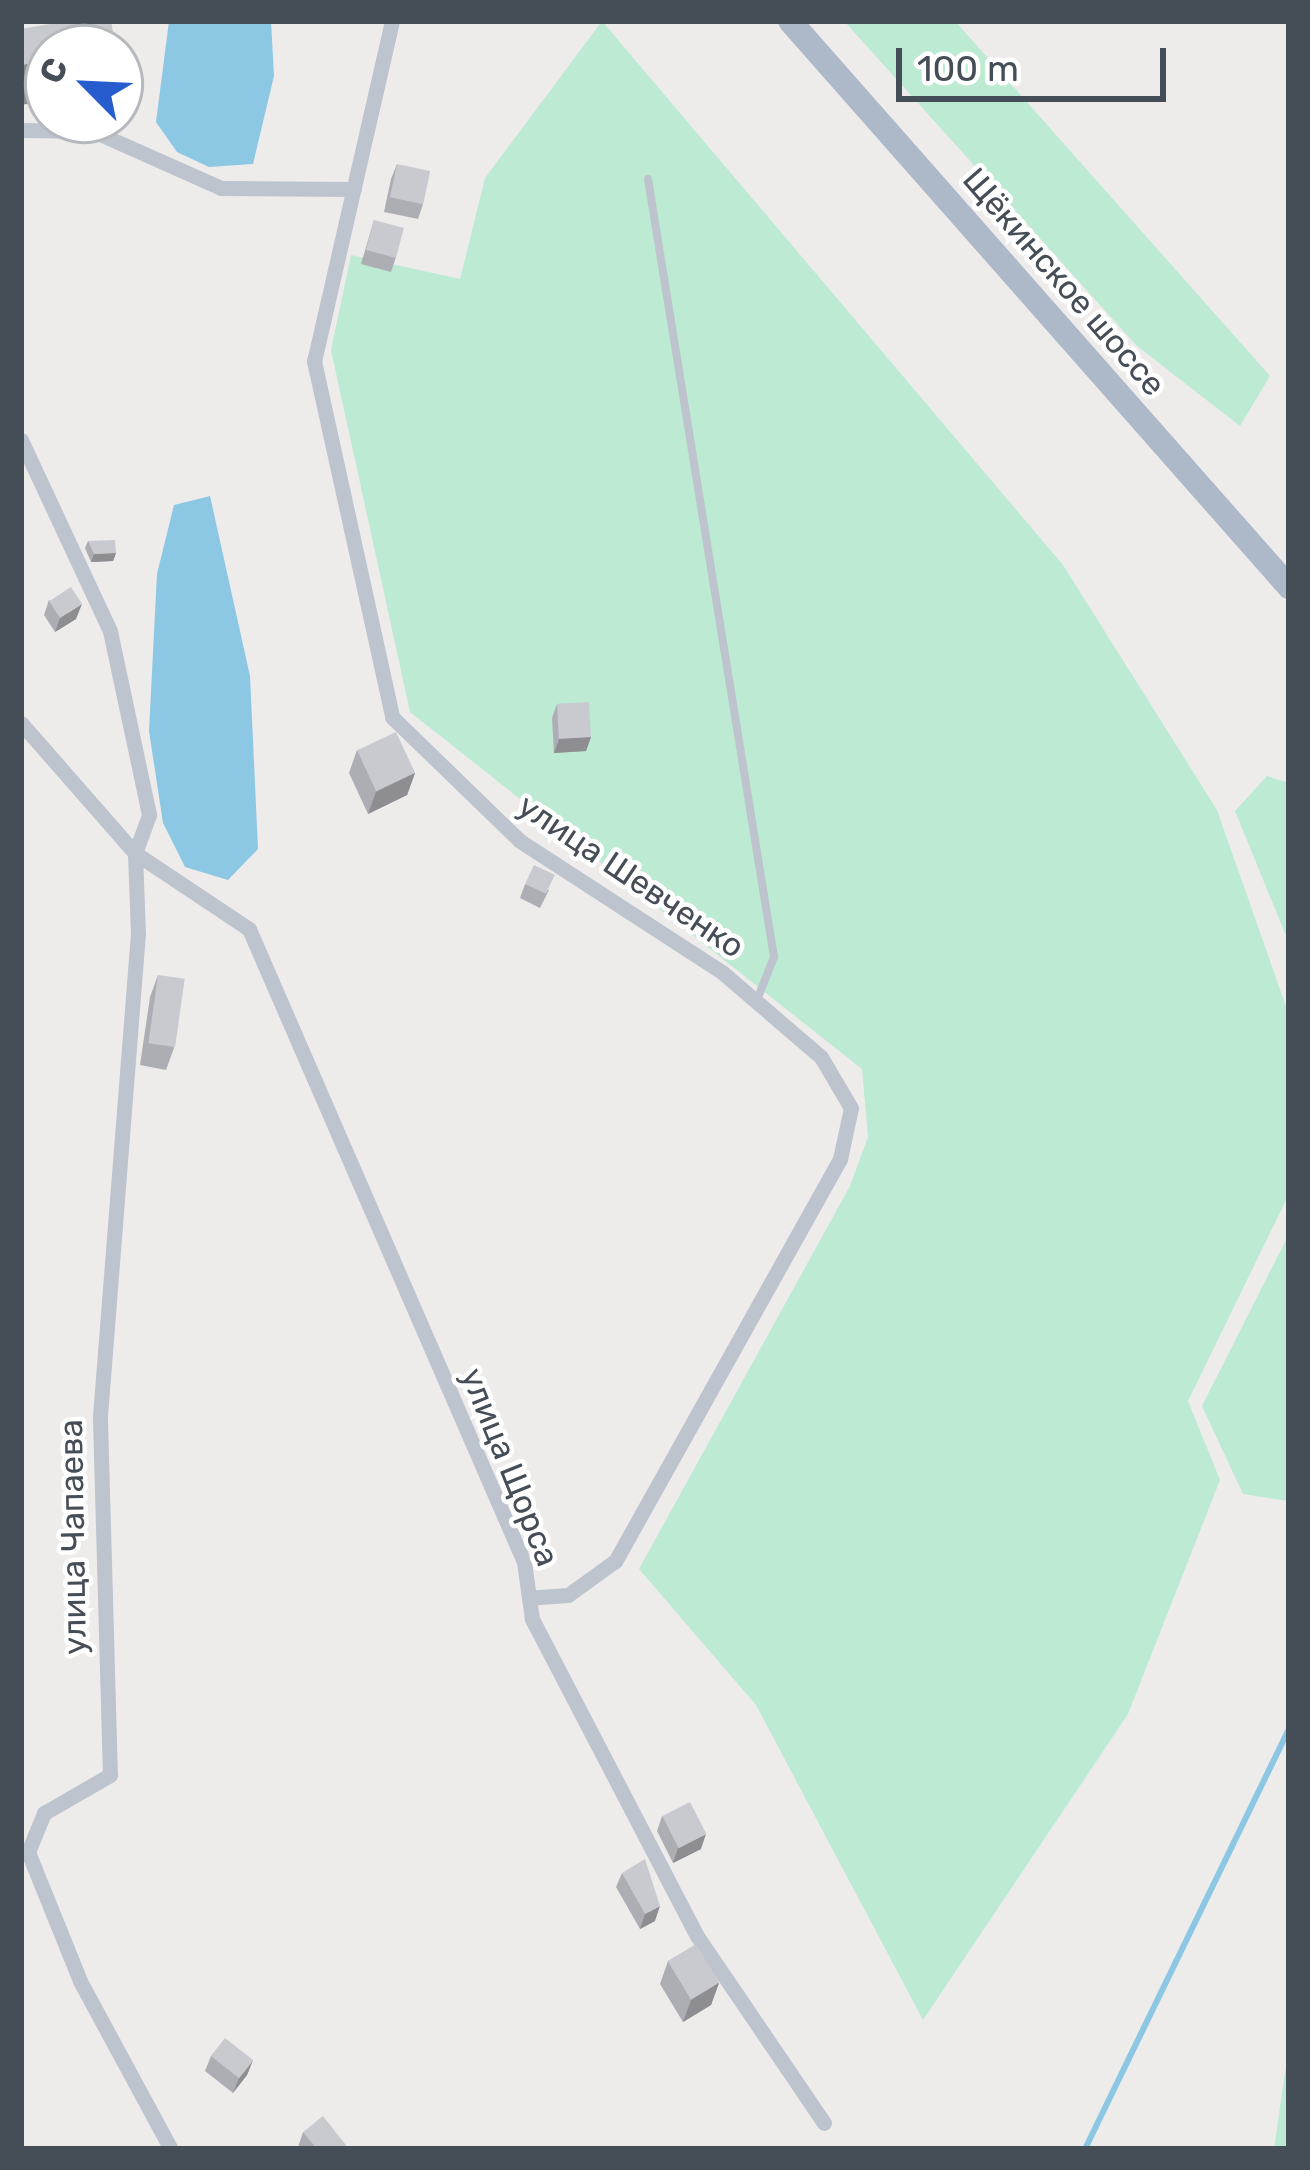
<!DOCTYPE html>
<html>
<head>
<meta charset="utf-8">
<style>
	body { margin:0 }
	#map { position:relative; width:1310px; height:2170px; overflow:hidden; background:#eeeceb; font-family:Rubik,sans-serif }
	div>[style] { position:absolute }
	.green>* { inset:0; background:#bcead3 }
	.water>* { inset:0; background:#8cc7e4 }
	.stream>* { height:6px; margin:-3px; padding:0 3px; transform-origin:3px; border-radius:3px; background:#8cc7e4 }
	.lane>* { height:8px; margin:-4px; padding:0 4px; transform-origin:4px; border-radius:4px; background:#bdc4cd }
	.street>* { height:15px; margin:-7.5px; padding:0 7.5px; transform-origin:7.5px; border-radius:7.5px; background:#bdc4cd }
	.primary>* { height:24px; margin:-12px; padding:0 12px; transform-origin:12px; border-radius:12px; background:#adb8c9 }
	.wall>* { inset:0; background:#adaeb3 }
	.shaded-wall>* { inset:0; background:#8d8d92 }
	.building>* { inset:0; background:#c9cad0; transform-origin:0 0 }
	span { translate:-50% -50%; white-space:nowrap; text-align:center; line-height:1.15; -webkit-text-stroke:9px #fff; paint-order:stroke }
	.street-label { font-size:33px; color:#454d57 }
	.frame { position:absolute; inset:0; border:24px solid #454d57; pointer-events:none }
	.north { position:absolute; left:24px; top:24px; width:120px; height:120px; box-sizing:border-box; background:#fff; border:3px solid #b5b8bc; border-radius:50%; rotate:294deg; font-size:33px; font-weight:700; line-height:48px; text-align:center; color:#454d57 }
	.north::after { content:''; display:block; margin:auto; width:42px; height:54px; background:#265cce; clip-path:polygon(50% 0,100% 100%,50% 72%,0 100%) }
	.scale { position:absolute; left:896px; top:48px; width:270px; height:54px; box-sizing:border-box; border:6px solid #454d57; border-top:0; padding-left:15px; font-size:36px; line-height:42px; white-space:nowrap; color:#454d57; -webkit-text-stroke:9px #fff; paint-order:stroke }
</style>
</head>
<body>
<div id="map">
	<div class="green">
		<i style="clip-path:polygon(602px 21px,1063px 565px,1217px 810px,1289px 1015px,1289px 1194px,1188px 1401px,1220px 1480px,1128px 1714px,923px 2020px,756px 1705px,639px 1569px,850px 1186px,868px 1137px,862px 1069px,410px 712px,331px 350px,351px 255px,460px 279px,485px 178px)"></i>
		<i style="clip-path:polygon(844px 21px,955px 21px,1270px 376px,1240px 426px,1137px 346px)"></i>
		<i style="clip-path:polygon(1267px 776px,1289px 783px,1289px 943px,1235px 811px)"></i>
		<i style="clip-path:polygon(1289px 1234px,1289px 1501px,1288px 1501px,1243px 1494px,1202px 1406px)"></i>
		<i style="clip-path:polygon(1289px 2044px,1289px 2149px,1274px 2149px)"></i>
	</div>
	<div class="water">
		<i style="clip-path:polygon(169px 21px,271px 21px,274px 76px,253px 164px,209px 167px,177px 152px,156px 122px)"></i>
		<i style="clip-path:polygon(210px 496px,250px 676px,258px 849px,228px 880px,185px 867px,163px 823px,149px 731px,157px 574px,174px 505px)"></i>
	</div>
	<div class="stream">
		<i style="left:1085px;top:2149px;width:467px;rotate:-64.1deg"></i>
	</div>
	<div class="lane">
		<i style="left:648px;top:179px;width:788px;rotate:80.8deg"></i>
		<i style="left:774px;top:957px;width:46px;rotate:111.6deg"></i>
	</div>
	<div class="street">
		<i style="left:392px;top:21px;width:349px;rotate:102.9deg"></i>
		<i style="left:314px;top:361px;width:364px;rotate:77.6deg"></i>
		<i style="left:392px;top:717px;width:178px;rotate:44.1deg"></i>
		<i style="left:520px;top:841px;width:242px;rotate:33deg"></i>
		<i style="left:723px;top:973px;width:129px;rotate:40.6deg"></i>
		<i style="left:821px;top:1057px;width:59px;rotate:59.5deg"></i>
		<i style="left:851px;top:1108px;width:52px;rotate:102.2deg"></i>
		<i style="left:840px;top:1159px;width:461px;rotate:119.2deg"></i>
		<i style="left:615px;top:1561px;width:58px;rotate:144.1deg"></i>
		<i style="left:568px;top:1595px;width:39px;rotate:176deg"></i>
		<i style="left:21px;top:130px;width:72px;rotate:0.8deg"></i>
		<i style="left:93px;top:131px;width:140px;rotate:24deg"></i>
		<i style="left:221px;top:188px;width:133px;rotate:0.4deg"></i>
		<i style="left:21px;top:440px;width:211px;rotate:65deg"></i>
		<i style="left:110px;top:631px;width:188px;rotate:78deg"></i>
		<i style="left:149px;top:815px;width:40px;rotate:110.2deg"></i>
		<i style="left:21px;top:723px;width:173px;rotate:48.8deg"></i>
		<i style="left:135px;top:853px;width:137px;rotate:33.7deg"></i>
		<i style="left:249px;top:929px;width:690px;rotate:66.52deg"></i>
		<i style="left:524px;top:1562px;width:58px;rotate:82deg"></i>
		<i style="left:532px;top:1619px;width:357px;rotate:62.5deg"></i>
		<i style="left:697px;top:1936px;width:226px;rotate:55.8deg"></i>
		<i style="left:135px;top:853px;width:80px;rotate:87.9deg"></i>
		<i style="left:138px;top:933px;width:487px;rotate:94.5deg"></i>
		<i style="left:100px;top:1419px;width:356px;rotate:88.4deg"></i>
		<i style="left:110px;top:1775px;width:76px;rotate:150.1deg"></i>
		<i style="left:44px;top:1813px;width:42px;rotate:112.3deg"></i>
		<i style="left:28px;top:1852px;width:139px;rotate:68deg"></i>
		<i style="left:80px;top:1981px;width:191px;rotate:61.6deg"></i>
	</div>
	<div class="primary">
		<i style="left:790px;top:21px;width:755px;rotate:48.6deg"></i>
	</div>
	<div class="wall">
		<i style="clip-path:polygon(397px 164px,423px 204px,418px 219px,384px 212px,391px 179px)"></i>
		<i style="clip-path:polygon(374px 220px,396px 257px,391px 272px,361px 264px)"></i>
		<i style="clip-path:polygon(88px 541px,116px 553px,113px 561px,91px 562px,85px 548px)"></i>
		<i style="clip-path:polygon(49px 600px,76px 619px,55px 632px,44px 615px)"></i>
		<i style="clip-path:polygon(557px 704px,591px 737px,586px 751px,554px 753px,552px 718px)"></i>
		<i style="clip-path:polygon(357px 750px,415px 773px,407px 795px,368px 814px,349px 773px)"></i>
		<i style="clip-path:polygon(525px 884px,549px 890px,540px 908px,520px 898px)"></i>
		<i style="clip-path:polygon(158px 975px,174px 1048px,166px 1070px,140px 1065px,150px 997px)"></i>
		<i style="clip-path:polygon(662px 1816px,701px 1849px,673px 1863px,657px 1831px)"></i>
		<i style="clip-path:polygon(622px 1873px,655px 1921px,640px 1929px,616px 1887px)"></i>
		<i style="clip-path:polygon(668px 1961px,719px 1983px,711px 2005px,683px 2022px,660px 1984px)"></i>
		<i style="clip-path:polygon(211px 2056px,253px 2060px,247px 2075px,233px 2093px,205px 2071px)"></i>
		<i style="clip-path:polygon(303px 2132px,349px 2149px,300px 2149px,298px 2147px)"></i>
	</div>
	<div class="shaded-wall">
		<i style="clip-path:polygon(48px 60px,48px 100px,21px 105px,21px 65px)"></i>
		<i style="clip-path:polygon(116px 553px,113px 561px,91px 562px,94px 554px)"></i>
		<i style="clip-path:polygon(82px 604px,76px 619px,55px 632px,60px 618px)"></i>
		<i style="clip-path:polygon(591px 737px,586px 751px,554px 753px,559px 739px)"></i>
		<i style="clip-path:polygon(415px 773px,407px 795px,368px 814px,376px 792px)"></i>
		<i style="clip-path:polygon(706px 1834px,701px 1849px,673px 1863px,678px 1848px)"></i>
		<i style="clip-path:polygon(660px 1906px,655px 1921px,640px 1929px,645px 1914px)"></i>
		<i style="clip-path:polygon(719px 1983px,711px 2005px,683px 2022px,691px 2000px)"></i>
		<i style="clip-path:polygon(253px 2060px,247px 2075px,233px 2093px,239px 2078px)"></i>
	</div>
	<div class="building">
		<i style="clip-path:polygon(67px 21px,111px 21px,116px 48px,48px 48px,48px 60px,21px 65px,21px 29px)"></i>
		<i style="left:397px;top:164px;width:34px;height:34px;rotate:12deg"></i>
		<i style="left:374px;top:220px;width:31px;height:31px;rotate:15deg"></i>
		<i style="clip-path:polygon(115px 540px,116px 553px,94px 554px,88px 541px)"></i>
		<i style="left:71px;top:587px;width:20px;height:26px;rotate:57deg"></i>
		<i style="left:589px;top:702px;width:35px;height:32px;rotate:87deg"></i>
		<i style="left:396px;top:732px;width:45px;height:43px;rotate:65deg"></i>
		<i style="left:534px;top:865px;width:23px;height:21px;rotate:25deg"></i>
		<i style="left:158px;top:975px;width:27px;height:69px;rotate:8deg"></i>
		<i style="left:690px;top:1802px;width:36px;height:31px;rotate:63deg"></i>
		<i style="clip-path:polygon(645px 1859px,660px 1906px,645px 1914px,622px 1873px)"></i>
		<i style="left:696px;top:1944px;width:45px;height:33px;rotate:59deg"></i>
		<i style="left:225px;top:2038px;width:36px;height:23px;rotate:38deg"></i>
		<i style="clip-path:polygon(323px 2116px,349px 2149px,317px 2149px,303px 2132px)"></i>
	</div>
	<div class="street-label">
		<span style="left:1064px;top:282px;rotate:49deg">Щёкинское шоссе</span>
		<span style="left:631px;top:876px;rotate:34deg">улица Шевченко</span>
		<span style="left:510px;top:1467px;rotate:68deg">улица Щорса</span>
		<span style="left:73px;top:1537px;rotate:-91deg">улица Чапаева</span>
	</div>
	<div class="frame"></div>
	<div class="north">С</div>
	<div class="scale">100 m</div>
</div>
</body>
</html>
